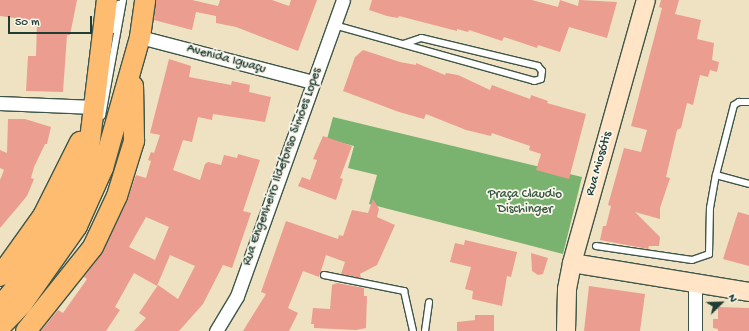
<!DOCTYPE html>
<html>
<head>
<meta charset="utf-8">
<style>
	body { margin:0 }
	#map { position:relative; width:749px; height:331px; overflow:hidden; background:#efe2c3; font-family:"Gochi Hand",sans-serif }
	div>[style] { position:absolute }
	.forest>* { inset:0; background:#7ab26f }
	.building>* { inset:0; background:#eb9d90 }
	.roads { filter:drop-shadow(1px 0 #3e5649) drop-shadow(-1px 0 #3e5649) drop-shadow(0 1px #3e5649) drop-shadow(0 -1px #3e5649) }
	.lane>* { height:6px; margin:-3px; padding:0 3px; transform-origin:3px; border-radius:3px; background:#fff }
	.street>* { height:13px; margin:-6.5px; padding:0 6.5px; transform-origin:6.5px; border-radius:6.5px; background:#fff }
	.secondary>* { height:18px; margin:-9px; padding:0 9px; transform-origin:9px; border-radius:9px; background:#ffe4c6 }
	.primary>* { height:20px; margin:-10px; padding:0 10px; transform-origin:10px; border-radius:10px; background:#febc70 }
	span { translate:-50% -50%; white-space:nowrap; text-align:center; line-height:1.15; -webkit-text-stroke:3.5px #fbf7ec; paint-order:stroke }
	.street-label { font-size:13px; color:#1f3d34 }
	.park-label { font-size:13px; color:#375a43 }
	.north { position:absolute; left:701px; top:283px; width:40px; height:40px; -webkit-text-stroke:3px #fbf7ec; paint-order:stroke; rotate:67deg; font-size:11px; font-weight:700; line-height:16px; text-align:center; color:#1f3d34 }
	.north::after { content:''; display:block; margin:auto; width:14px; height:18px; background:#1f3d34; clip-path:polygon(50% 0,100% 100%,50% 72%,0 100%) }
	.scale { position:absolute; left:8px; top:16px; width:84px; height:18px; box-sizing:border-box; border:2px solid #1f3d34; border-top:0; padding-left:5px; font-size:12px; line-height:14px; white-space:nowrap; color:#1f3d34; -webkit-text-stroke:3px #fbf7ec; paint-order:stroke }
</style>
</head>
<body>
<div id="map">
	<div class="forest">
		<i style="clip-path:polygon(333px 117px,582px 177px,563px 254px,369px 204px,377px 175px,348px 168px,354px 146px,327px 139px)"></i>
	</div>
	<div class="building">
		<i style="clip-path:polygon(0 0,77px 0,70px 35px,67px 35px,63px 92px,26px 91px,28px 56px,36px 56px,37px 21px,0 16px)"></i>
		<i style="clip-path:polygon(156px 0,192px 0,218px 6px,220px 0,272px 0,289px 6px,291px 0,317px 0,298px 51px,236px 27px,216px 23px,216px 16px,196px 12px,192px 30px,154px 20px)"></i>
		<i style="clip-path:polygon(372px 0,532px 0,558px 7px,560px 0,578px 6px,579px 0,617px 2px,607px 38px,569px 27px,560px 52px,538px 45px,537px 48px,504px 37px,502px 41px,469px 30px,468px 32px,457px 29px,457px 31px,399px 16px,398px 18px,387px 16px,369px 10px)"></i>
		<i style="clip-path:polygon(661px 0,679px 0,675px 14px,701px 20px,697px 39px,714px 43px,712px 60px,719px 62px,717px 72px,710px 70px,708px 77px,700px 75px,693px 105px,687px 103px,681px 128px,677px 130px,666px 177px,670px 178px,660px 208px,660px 219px,635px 212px,660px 237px,659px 246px,649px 246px,648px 249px,600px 240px,603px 226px,606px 226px,611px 206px,608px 205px,624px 148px,641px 152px,647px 130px,631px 126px,662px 8px,659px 7px)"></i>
		<i style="clip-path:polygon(363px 50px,400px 62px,416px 65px,416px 63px,445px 75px,446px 73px,458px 75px,490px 90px,492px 85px,530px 99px,531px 95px,548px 101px,547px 103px,586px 114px,569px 179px,536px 170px,541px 154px,529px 150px,530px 146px,492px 133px,491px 136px,466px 130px,426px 114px,424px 119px,399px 112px,343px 91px,355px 57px)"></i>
		<i style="clip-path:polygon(evenodd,169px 59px,191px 66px,189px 77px,231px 85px,232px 81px,250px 85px,249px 92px,271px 97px,265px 122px,213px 114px,212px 120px,198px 117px,192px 142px,183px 140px,173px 170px,200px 180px,205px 164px,208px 162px,221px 165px,224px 155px,237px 158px,238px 154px,260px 160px,243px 211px,251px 213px,232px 268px,223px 265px,203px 304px,179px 331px,134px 331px,146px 318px,139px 313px,158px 285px,178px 299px,195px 266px,170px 255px,157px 286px,134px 273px,115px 307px,120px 310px,106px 331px,41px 331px,58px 310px,63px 313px,87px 279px,84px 277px,103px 252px,127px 201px,136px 175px,146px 178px,151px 161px,148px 160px,151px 152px,154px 153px,160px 135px,150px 133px,169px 59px,146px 217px,169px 227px,155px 260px,129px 247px,146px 217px)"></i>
		<i style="clip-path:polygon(8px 119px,25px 119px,51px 127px,47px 144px,45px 144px,34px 167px,31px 178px,34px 179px,27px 196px,0 228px,0 180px,4px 170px,0 168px,0 150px,7px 153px)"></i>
		<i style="clip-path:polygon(323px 136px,352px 146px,340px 178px,343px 179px,336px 200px,298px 186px,302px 177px,310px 180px,317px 160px,313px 159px)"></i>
		<i style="clip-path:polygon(373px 199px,379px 209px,377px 217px,395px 225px,377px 265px,360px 274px,361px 278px,341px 274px,345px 262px,326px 255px,319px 277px,303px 271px,288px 308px,298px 313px,289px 331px,243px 331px,266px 294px,261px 292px,286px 221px,338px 239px,339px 235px,343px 236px,352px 210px,368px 213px)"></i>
		<i style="clip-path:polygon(738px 212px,749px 215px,749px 266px,723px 259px)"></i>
		<i style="clip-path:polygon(465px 240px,517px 252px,511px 277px,507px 276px,502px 306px,472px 299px,473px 291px,465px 289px,471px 267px,450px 262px,455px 243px,464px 245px)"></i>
		<i style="clip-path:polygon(531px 253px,548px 258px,543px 274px,538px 275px,532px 271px)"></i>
		<i style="clip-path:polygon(337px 283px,364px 288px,364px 296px,367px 296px,366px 328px,356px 330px,314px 328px,314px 324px,311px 324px,313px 308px,330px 309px,332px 285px)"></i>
		<i style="clip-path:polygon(589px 286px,645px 294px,640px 331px,584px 331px)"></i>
		<i style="clip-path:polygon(718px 307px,749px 308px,749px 331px,718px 331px,718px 329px,713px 328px,713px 319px,718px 319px)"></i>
		<i style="clip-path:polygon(475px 315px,494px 315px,494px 331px,457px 331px,457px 322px,475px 320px)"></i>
	</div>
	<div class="roads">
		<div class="lane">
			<i style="left:334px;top:25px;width:208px;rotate:15.6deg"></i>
			<i style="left:534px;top:81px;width:7px;rotate:-16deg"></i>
			<i style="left:541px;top:79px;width:8px;rotate:-83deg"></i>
			<i style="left:542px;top:71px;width:6px;rotate:-129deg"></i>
			<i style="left:538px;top:66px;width:120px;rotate:-166.5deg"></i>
			<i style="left:421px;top:38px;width:18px;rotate:161deg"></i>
			<i style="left:113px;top:30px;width:27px;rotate:-77deg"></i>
			<i style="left:102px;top:116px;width:118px;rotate:-79.7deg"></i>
			<i style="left:716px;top:175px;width:34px;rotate:15deg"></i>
			<i style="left:596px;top:246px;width:97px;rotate:8.3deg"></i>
			<i style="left:692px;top:260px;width:18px;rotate:-19deg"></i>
			<i style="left:709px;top:254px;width:46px;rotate:-88.8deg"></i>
			<i style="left:710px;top:208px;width:34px;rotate:-80deg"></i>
			<i style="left:716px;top:175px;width:72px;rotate:-75.6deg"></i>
			<i style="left:734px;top:105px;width:6px;rotate:-31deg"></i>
			<i style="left:739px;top:102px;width:10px"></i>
			<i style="left:324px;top:275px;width:82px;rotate:11.3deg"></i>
			<i style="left:404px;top:291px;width:41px;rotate:77.3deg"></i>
			<i style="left:425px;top:331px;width:29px;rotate:-82deg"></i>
		</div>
		<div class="street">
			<i style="left:140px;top:37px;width:179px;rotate:14.6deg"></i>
			<i style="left:0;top:103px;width:94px;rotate:2.4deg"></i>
			<i style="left:695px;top:283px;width:48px;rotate:90deg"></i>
			<i style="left:216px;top:331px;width:41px;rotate:-59deg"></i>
			<i style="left:237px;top:296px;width:314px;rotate:-70.3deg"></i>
		</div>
		<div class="secondary">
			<i style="left:572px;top:263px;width:179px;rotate:9.3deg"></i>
			<i style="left:566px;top:331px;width:42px;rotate:-88.6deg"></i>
			<i style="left:567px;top:289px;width:26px;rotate:-79deg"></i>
			<i style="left:572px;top:263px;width:273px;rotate:-74.3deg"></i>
		</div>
		<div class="primary">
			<i style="left:0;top:276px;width:74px;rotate:-54.4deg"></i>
			<i style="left:43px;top:216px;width:83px;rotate:-63.4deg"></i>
			<i style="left:0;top:305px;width:14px;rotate:-45deg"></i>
			<i style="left:10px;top:295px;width:87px;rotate:-54.8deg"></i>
			<i style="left:60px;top:224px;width:46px;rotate:-65.7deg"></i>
			<i style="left:79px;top:182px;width:35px;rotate:-74deg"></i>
			<i style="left:89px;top:148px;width:149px;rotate:-83.1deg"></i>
			<i style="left:0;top:327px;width:32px;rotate:-46deg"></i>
			<i style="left:22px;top:304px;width:95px;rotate:-54.8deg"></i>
			<i style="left:77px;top:226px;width:64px;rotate:-65.9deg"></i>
			<i style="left:103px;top:168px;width:136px;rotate:-74.2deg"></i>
			<i style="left:140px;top:37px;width:37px;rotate:-82deg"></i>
			<i style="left:26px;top:331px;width:107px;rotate:-51.4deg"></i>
			<i style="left:93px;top:247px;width:56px;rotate:-64.8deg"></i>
			<i style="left:117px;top:196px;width:58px;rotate:-72.8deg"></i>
			<i style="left:134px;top:141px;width:55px;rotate:-91deg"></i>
		</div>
	</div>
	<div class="street-label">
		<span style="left:226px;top:60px;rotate:15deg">Avenida Iguaçu</span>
		<span style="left:600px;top:164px;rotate:-74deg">Rua Miosótis</span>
		<span style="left:283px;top:167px;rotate:-70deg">Rua Engenheiro Ildefonso Simões Lopes</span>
	</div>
	<div class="park-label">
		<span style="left:525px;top:203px">Praça Claudio<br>Dischinger</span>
	</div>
	<div class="north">N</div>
	<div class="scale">50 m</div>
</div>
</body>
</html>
